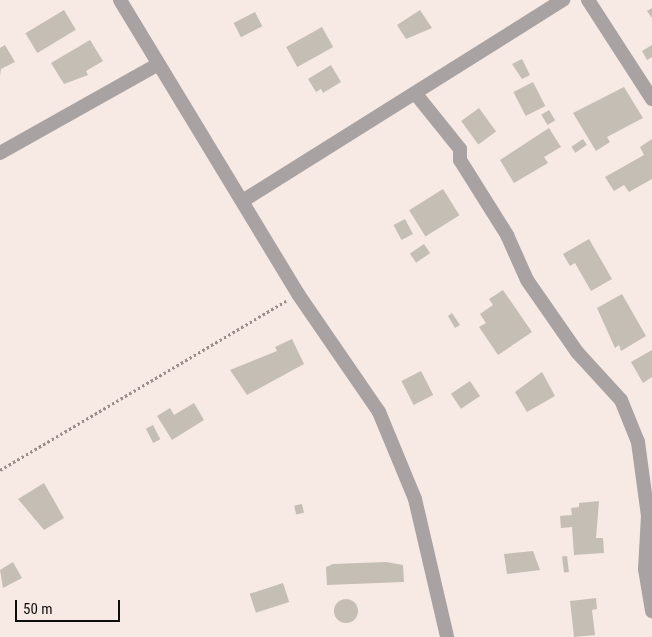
<!DOCTYPE html>
<html>
<head>
<meta charset="utf-8">
<style>
	body { margin:0 }
	#map { position:relative; width:652px; height:637px; overflow:hidden; background:#f7eae4; font-family:"Roboto Condensed",sans-serif }
	div>[style] { position:absolute }
	.building>* { inset:0; background:#c5beb4; transform-origin:0 0 }
	.round { border-radius:50% }
	.path>* { height:2.5px; margin-top:-1.25px; transform-origin:0; background:repeating-linear-gradient(90deg,#988f8b 0 2.5px,transparent 0 5px) }
	.street>* { height:14px; margin:-7px; padding:0 7px; transform-origin:7px; border-radius:7px; background:#a8a2a2 }
	span { translate:-50% -50%; white-space:nowrap; text-align:center; line-height:1.15; -webkit-text-stroke:5px #f7eae4; paint-order:stroke }
	.scale { position:absolute; left:15px; top:600px; width:105px; height:22px; box-sizing:border-box; border:2px solid #110d0b; border-top:0; padding-left:6px; font-size:15px; line-height:18px; white-space:nowrap; color:#110d0b; -webkit-text-stroke:4px #f7eae4; paint-order:stroke }
</style>
</head>
<body>
<div id="map">
	<div class="building">
		<i style="clip-path:polygon(652px 8px,652px 18px,647px 11px)"></i>
		<i style="left:64px;top:10px;width:23px;height:45px;rotate:59deg"></i>
		<i style="clip-path:polygon(420px 10px,432px 28px,406px 39px,397px 25px)"></i>
		<i style="left:255px;top:12px;width:16px;height:24px;rotate:63deg"></i>
		<i style="left:322px;top:27px;width:23px;height:41px;rotate:61deg"></i>
		<i style="clip-path:polygon(90px 40px,103px 61px,86px 71px,88px 75px,64px 84px,51px 63px)"></i>
		<i style="clip-path:polygon(5px 45px,15px 62px,1px 69px,0 76px,0 48px)"></i>
		<i style="clip-path:polygon(652px 45px,652px 57px,647px 60px,642px 51px)"></i>
		<i style="clip-path:polygon(522px 59px,530px 75px,522px 79px,512px 64px)"></i>
		<i style="clip-path:polygon(331px 65px,341px 82px,323px 93px,321px 89px,316px 92px,308px 79px)"></i>
		<i style="left:533px;top:82px;width:27px;height:22px;rotate:63deg"></i>
		<i style="clip-path:polygon(624px 87px,643px 118px,607px 137px,610px 142px,596px 151px,573px 113px)"></i>
		<i style="left:479px;top:108px;width:29px;height:22px;rotate:54deg"></i>
		<i style="left:549px;top:110px;width:12px;height:9px;rotate:59deg"></i>
		<i style="clip-path:polygon(549px 128px,561px 147px,544px 157px,548px 163px,514px 183px,500px 160px)"></i>
		<i style="left:583px;top:139px;width:7px;height:14px;rotate:56deg"></i>
		<i style="clip-path:polygon(652px 139px,652px 179px,629px 192px,624px 185px,614px 191px,605px 177px,644px 155px,640px 147px)"></i>
		<i style="left:443px;top:189px;width:31px;height:40px;rotate:58deg"></i>
		<i style="left:405px;top:219px;width:17px;height:13px;rotate:62deg"></i>
		<i style="clip-path:polygon(589px 239px,612px 279px,591px 291px,575px 263px,570px 266px,563px 254px)"></i>
		<i style="left:424px;top:244px;width:11px;height:17px;rotate:56deg"></i>
		<i style="clip-path:polygon(503px 290px,532px 332px,498px 355px,479px 327px,486px 323px,480px 314px,493px 305px,489px 299px)"></i>
		<i style="clip-path:polygon(622px 294px,646px 336px,621px 351px,619px 345px,615px 348px,597px 308px)"></i>
		<i style="clip-path:polygon(452px 313px,460px 325px,455px 328px,448px 316px)"></i>
		<i style="clip-path:polygon(292px 339px,304px 364px,247px 395px,230px 370px,277px 351px,275px 347px)"></i>
		<i style="clip-path:polygon(652px 350px,652px 377px,643px 383px,631px 362px)"></i>
		<i style="left:421px;top:371px;width:27px;height:22px;rotate:63deg"></i>
		<i style="clip-path:polygon(542px 372px,555px 396px,527px 412px,515px 392px)"></i>
		<i style="left:470px;top:381px;width:18px;height:23px;rotate:56deg"></i>
		<i style="clip-path:polygon(194px 403px,204px 420px,172px 440px,157px 416px,170px 408px,174px 415px)"></i>
		<i style="left:153px;top:425px;width:16px;height:8px;rotate:63deg"></i>
		<i style="clip-path:polygon(44px 483px,64px 518px,44px 530px,18px 499px)"></i>
		<i style="clip-path:polygon(599px 501px,596px 538px,603px 538px,604px 553px,574px 555px,572px 527px,561px 528px,560px 516px,572px 515px,571px 508px,579px 507px,579px 503px)"></i>
		<i style="left:302px;top:504px;width:9px;height:8px;rotate:77deg"></i>
		<i style="clip-path:polygon(533px 551px,540px 570px,507px 574px,504px 554px)"></i>
		<i style="left:567px;top:556px;width:16px;height:5px;rotate:83deg"></i>
		<i style="clip-path:polygon(13px 562px,22px 578px,3px 588px,0 570px)"></i>
		<i style="clip-path:polygon(386px 562px,403px 565px,404px 582px,327px 585px,326px 567px,333px 564px)"></i>
		<i style="left:283px;top:583px;width:20px;height:35px;rotate:72deg"></i>
		<i style="clip-path:polygon(596px 598px,597px 609px,592px 610px,595px 635px,574px 637px,570px 601px)"></i>
		<i class="round" style="left:334px;top:599px;width:24px;height:24px"></i>
	</div>
	<div class="path">
		<i style="left:0;top:470px;width:334px;rotate:-30.6deg"></i>
	</div>
	<div class="street">
		<i style="left:120px;top:0;width:344px;rotate:58.8deg"></i>
		<i style="left:298px;top:294px;width:143px;rotate:55.5deg"></i>
		<i style="left:379px;top:412px;width:94px;rotate:67.5deg"></i>
		<i style="left:415px;top:499px;width:142px;rotate:76.9deg"></i>
		<i style="left:588px;top:0;width:118px;rotate:57.1deg"></i>
		<i style="left:415px;top:93px;width:72px;rotate:51.2deg"></i>
		<i style="left:460px;top:149px;width:11px;rotate:90deg"></i>
		<i style="left:460px;top:160px;width:89px;rotate:57.9deg"></i>
		<i style="left:507px;top:235px;width:49px;rotate:66deg"></i>
		<i style="left:527px;top:280px;width:88px;rotate:55.2deg"></i>
		<i style="left:577px;top:352px;width:65px;rotate:47.5deg"></i>
		<i style="left:621px;top:400px;width:45px;rotate:68deg"></i>
		<i style="left:638px;top:442px;width:75px;rotate:82.3deg"></i>
		<i style="left:0;top:153px;width:180px;rotate:-29.3deg"></i>
		<i style="left:244px;top:200px;width:377px;rotate:-32.1deg"></i>
		<i style="left:652px;top:513px;width:5px;rotate:143deg"></i>
		<i style="left:648px;top:516px;width:53px;rotate:93.2deg"></i>
		<i style="left:645px;top:569px;width:43px;rotate:80.5deg"></i>
	</div>
	<div class="scale">50 m</div>
</div>
</body>
</html>
